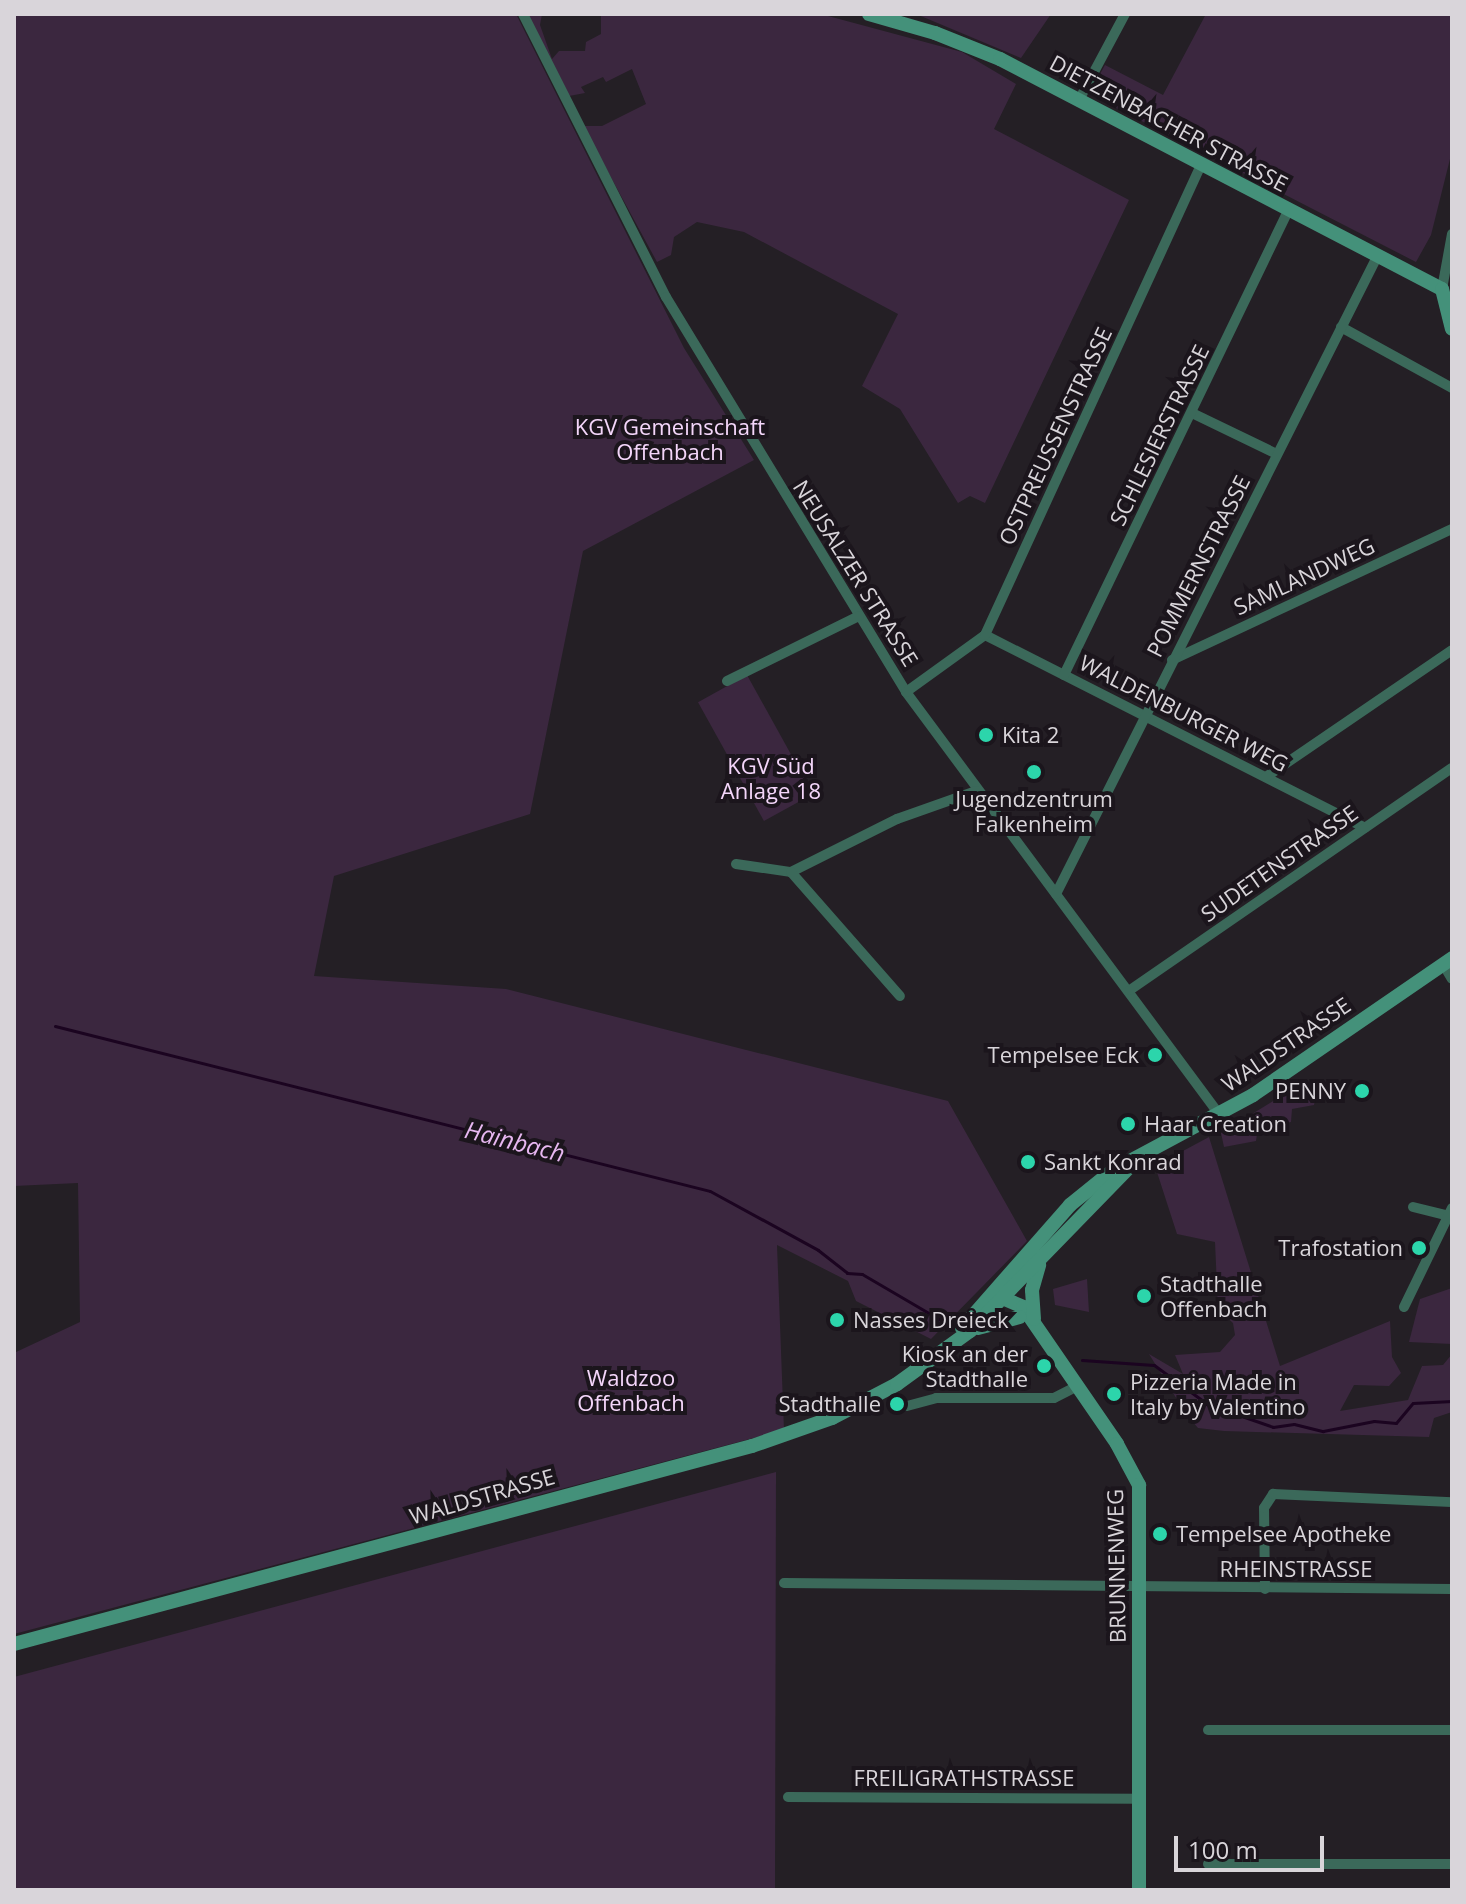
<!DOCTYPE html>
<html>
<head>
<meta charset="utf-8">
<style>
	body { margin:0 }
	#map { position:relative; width:1466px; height:1904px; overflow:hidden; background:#241f25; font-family:"Open Sans",sans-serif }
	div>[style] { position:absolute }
	.green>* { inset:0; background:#3b273f; transform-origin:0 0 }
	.stream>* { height:3px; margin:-1.5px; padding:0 1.5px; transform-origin:1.5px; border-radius:1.5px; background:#1b0420 }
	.street>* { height:10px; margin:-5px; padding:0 5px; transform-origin:5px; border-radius:5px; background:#3b695a }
	.secondary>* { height:14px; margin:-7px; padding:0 7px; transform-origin:7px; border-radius:7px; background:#44917a }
	.dots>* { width:22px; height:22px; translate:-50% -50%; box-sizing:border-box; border:4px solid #1b151c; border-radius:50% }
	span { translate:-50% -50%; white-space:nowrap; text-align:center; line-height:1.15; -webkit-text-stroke:8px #1b151c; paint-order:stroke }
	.street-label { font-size:22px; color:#d9d5da }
	.park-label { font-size:22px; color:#f4d6fa }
	.poi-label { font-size:22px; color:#d9d5da }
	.left { translate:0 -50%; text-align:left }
	.right { translate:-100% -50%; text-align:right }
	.water-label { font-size:24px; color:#e7b7f1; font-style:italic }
	.frame { position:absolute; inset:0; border:16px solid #d9d5da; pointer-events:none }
	.scale { position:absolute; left:1174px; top:1836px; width:150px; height:36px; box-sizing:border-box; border:4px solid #d9d5da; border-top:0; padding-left:10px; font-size:24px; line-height:28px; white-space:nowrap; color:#d9d5da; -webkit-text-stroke:6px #1b151c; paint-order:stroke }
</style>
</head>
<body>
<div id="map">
	<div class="green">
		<i style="clip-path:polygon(14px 14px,516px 14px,684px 348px,754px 460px,583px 551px,530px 814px,334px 876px,314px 976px,506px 989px,948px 1101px,1027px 1241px,931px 1339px,856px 1301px,848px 1281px,777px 1245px,784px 1430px,14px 1634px,14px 1353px,80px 1322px,78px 1183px,14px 1186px)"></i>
		<i style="clip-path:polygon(528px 14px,542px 14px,540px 25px,552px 59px,559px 51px,585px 51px,586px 42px,601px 34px,601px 14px,828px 16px,962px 52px,1016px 84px,994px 129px,1129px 200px,985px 503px,970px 496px,958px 503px,900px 409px,862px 386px,898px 314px,744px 232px,697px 222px,674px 237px,671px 255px,657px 262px,583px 126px,602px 126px,646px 104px,632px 69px,606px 82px,603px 77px,581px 87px,585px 93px,569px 96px)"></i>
		<i style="clip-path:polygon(916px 14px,1051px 14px,1021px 58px)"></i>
		<i style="clip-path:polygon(1206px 14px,1452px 14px,1452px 151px,1431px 235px,1416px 262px,1089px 94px,1105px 65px,1163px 95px)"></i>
		<i style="left:747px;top:675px;width:136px;height:56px;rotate:61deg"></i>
		<i style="clip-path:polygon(1306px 1081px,1316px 1095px,1314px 1105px,1292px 1109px,1291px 1122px,1258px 1128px,1256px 1141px,1224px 1147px,1221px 1133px)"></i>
		<i style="clip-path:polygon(1209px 1137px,1280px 1366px,1390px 1321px,1392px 1357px,1401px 1373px,1389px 1386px,1354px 1385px,1340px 1411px,1408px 1400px,1422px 1366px,1443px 1365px,1452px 1354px,1452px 1412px,1434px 1418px,1429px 1437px,1224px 1431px,1198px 1428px,1186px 1414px,1149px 1354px,1183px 1374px,1175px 1355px,1220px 1352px,1235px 1335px,1233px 1323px,1218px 1309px,1215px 1242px,1177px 1234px,1155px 1166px)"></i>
		<i style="clip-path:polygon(1087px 1279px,1089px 1312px,1055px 1305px,1053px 1289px)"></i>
		<i style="clip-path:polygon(1452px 1288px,1452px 1344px,1409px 1342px,1420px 1299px)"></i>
		<i style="clip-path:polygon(776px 1472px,775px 1890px,14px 1890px,14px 1677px)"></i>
	</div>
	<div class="stream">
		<i style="left:55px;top:1026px;width:675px;rotate:14.14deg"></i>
		<i style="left:710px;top:1191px;width:123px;rotate:28.6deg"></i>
		<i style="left:818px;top:1250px;width:37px;rotate:38deg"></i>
		<i style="left:847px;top:1273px;width:15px;rotate:4deg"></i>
		<i style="left:862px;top:1274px;width:97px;rotate:30.3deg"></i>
		<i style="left:1082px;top:1360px;width:72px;rotate:4deg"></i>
		<i style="left:1154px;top:1365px;width:66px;rotate:36.3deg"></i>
		<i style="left:1207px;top:1404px;width:70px;rotate:19.2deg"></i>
		<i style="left:1273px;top:1427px;width:21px;rotate:-8deg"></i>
		<i style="left:1294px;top:1424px;width:30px;rotate:14deg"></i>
		<i style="left:1323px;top:1431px;width:52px;rotate:-11.1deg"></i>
		<i style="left:1374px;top:1421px;width:22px;rotate:5deg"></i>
		<i style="left:1396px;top:1423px;width:26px;rotate:-50deg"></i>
		<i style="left:1413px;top:1403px;width:39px;rotate:-3deg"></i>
	</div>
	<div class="street">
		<i style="left:523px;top:14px;width:317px;rotate:63.2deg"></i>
		<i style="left:666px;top:297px;width:462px;rotate:58.7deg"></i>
		<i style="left:906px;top:692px;width:525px;rotate:53.44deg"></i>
		<i style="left:1079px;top:100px;width:98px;rotate:-61.9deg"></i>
		<i style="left:1442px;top:289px;width:56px;rotate:-79.7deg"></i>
		<i style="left:1341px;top:327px;width:127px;rotate:28.8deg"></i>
		<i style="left:1192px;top:413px;width:94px;rotate:25.8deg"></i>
		<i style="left:985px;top:635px;width:426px;rotate:26.9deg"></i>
		<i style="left:1172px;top:660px;width:309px;rotate:-25.1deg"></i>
		<i style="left:1064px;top:675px;width:515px;rotate:-64.23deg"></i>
		<i style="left:727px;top:681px;width:147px;rotate:-26.2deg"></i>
		<i style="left:906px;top:692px;width:97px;rotate:-35.8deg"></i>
		<i style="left:985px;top:635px;width:517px;rotate:-65.32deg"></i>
		<i style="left:1266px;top:777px;width:225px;rotate:-34.3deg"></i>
		<i style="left:736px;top:864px;width:56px;rotate:8.3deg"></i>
		<i style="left:791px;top:872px;width:119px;rotate:-26.6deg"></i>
		<i style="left:897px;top:819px;width:84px;rotate:-19.5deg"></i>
		<i style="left:791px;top:872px;width:165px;rotate:48.7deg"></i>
		<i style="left:1056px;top:894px;width:713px;rotate:-63.26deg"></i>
		<i style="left:1443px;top:964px;width:17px;rotate:59deg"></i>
		<i style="left:1130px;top:990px;width:391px;rotate:-34.6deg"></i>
		<i style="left:1413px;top:1207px;width:36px;rotate:14deg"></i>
		<i style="left:1404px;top:1307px;width:110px;rotate:-64.1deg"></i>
		<i style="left:907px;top:1406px;width:30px;rotate:-15deg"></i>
		<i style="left:936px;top:1398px;width:118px"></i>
		<i style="left:1054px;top:1398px;width:27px;rotate:-27deg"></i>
		<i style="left:784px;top:1583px;width:668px;rotate:0.51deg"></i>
		<i style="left:1265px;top:1589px;width:81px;rotate:-90.7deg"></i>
		<i style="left:1264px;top:1508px;width:17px;rotate:-57deg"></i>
		<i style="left:1273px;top:1494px;width:179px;rotate:2.6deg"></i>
		<i style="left:1208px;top:1730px;width:244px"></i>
		<i style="left:788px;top:1797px;width:352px;rotate:0.3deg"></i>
		<i style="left:1208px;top:1864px;width:244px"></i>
	</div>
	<div class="secondary">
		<i style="left:869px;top:14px;width:69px;rotate:16.1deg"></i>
		<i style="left:935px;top:33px;width:70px;rotate:21.8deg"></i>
		<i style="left:1000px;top:59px;width:498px;rotate:27.5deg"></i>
		<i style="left:1442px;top:289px;width:41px;rotate:76deg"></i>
		<i style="left:1132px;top:1160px;width:137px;rotate:-28.2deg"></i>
		<i style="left:1253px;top:1095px;width:242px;rotate:-34.5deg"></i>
		<i style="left:993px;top:1294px;width:33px;rotate:23deg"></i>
		<i style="left:1023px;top:1307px;width:166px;rotate:55.5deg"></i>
		<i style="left:1117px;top:1444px;width:47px;rotate:61.8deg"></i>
		<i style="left:1139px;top:1485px;width:405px;rotate:90deg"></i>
		<i style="left:1034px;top:1319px;width:29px;rotate:-94deg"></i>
		<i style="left:1032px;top:1290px;width:26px;rotate:-74deg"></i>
		<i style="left:962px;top:1328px;width:164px;rotate:-48.7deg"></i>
		<i style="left:1070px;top:1205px;width:55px;rotate:-39.1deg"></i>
		<i style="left:978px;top:1328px;width:43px;rotate:-14.7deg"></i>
		<i style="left:14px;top:1644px;width:764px;rotate:-15.02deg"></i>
		<i style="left:752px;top:1446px;width:85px;rotate:-19.3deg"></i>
		<i style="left:832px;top:1418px;width:73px;rotate:-27.6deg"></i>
		<i style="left:897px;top:1384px;width:90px;rotate:-36deg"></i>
		<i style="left:970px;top:1331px;width:243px;rotate:-45.8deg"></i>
	</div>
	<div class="dots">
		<i style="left:986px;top:735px;background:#2cd5ab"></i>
		<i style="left:1034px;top:772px;background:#2cd5ab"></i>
		<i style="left:1155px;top:1055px;background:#2cd5ab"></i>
		<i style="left:1362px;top:1091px;background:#2cd5ab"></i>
		<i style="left:1128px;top:1124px;background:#2cd5ab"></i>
		<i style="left:1028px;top:1162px;background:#2cd5ab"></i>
		<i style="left:1419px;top:1248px;background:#2cd5ab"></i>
		<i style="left:1144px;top:1296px;background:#2cd5ab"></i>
		<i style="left:837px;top:1320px;background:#2cd5ab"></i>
		<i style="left:1044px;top:1366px;background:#2cd5ab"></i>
		<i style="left:1114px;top:1394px;background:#2cd5ab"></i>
		<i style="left:897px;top:1404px;background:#2cd5ab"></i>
		<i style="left:1160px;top:1534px;background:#2cd5ab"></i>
	</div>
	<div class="street-label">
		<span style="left:1169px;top:123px;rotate:28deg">DIETZENBACHER STRASSE</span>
		<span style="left:1159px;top:435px;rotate:-64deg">SCHLESIERSTRASSE</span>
		<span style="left:1055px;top:436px;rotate:-65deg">OSTPREUSSENSTRASSE</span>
		<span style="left:1198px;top:566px;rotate:-63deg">POMMERNSTRASSE</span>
		<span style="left:856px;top:573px;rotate:58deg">NEUSALZER STRASSE</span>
		<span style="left:1304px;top:576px;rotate:-25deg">SAMLANDWEG</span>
		<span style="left:1184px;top:713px;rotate:27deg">WALDENBURGER WEG</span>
		<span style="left:1279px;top:863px;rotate:-35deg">SUDETENSTRASSE</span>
		<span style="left:1286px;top:1044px;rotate:-34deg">WALDSTRASSE</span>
		<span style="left:482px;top:1496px;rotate:-16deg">WALDSTRASSE</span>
		<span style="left:1116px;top:1566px;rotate:-91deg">BRUNNENWEG</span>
		<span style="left:1296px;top:1569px">RHEINSTRASSE</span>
		<span style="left:964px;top:1778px">FREILIGRATHSTRASSE</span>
	</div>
	<div class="park-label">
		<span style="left:670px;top:439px">KGV Gemeinschaft<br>Offenbach</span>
		<span style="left:771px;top:778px">KGV Süd<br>Anlage 18</span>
		<span style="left:631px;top:1390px">Waldzoo<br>Offenbach</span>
	</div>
	<div class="poi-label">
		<span class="left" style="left:1002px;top:735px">Kita 2</span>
		<span style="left:1034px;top:811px">Jugendzentrum<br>Falkenheim</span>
		<span class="right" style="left:1139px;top:1055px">Tempelsee Eck</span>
		<span class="right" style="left:1346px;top:1091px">PENNY</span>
		<span class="left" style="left:1144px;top:1124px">Haar Creation</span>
		<span class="left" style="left:1044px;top:1162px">Sankt Konrad</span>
		<span class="right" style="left:1403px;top:1248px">Trafostation</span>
		<span class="left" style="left:1160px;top:1296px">Stadthalle<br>Offenbach</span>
		<span class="left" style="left:853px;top:1320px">Nasses Dreieck</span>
		<span class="right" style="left:1028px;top:1366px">Kiosk an der<br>Stadthalle</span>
		<span class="left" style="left:1130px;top:1394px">Pizzeria Made in<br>Italy by Valentino</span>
		<span class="right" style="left:881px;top:1404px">Stadthalle</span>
		<span class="left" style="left:1176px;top:1534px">Tempelsee Apotheke</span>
	</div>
	<div class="water-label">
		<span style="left:515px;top:1141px;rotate:14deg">Hainbach</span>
	</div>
	<div class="frame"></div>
	<div class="scale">100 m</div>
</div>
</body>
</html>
